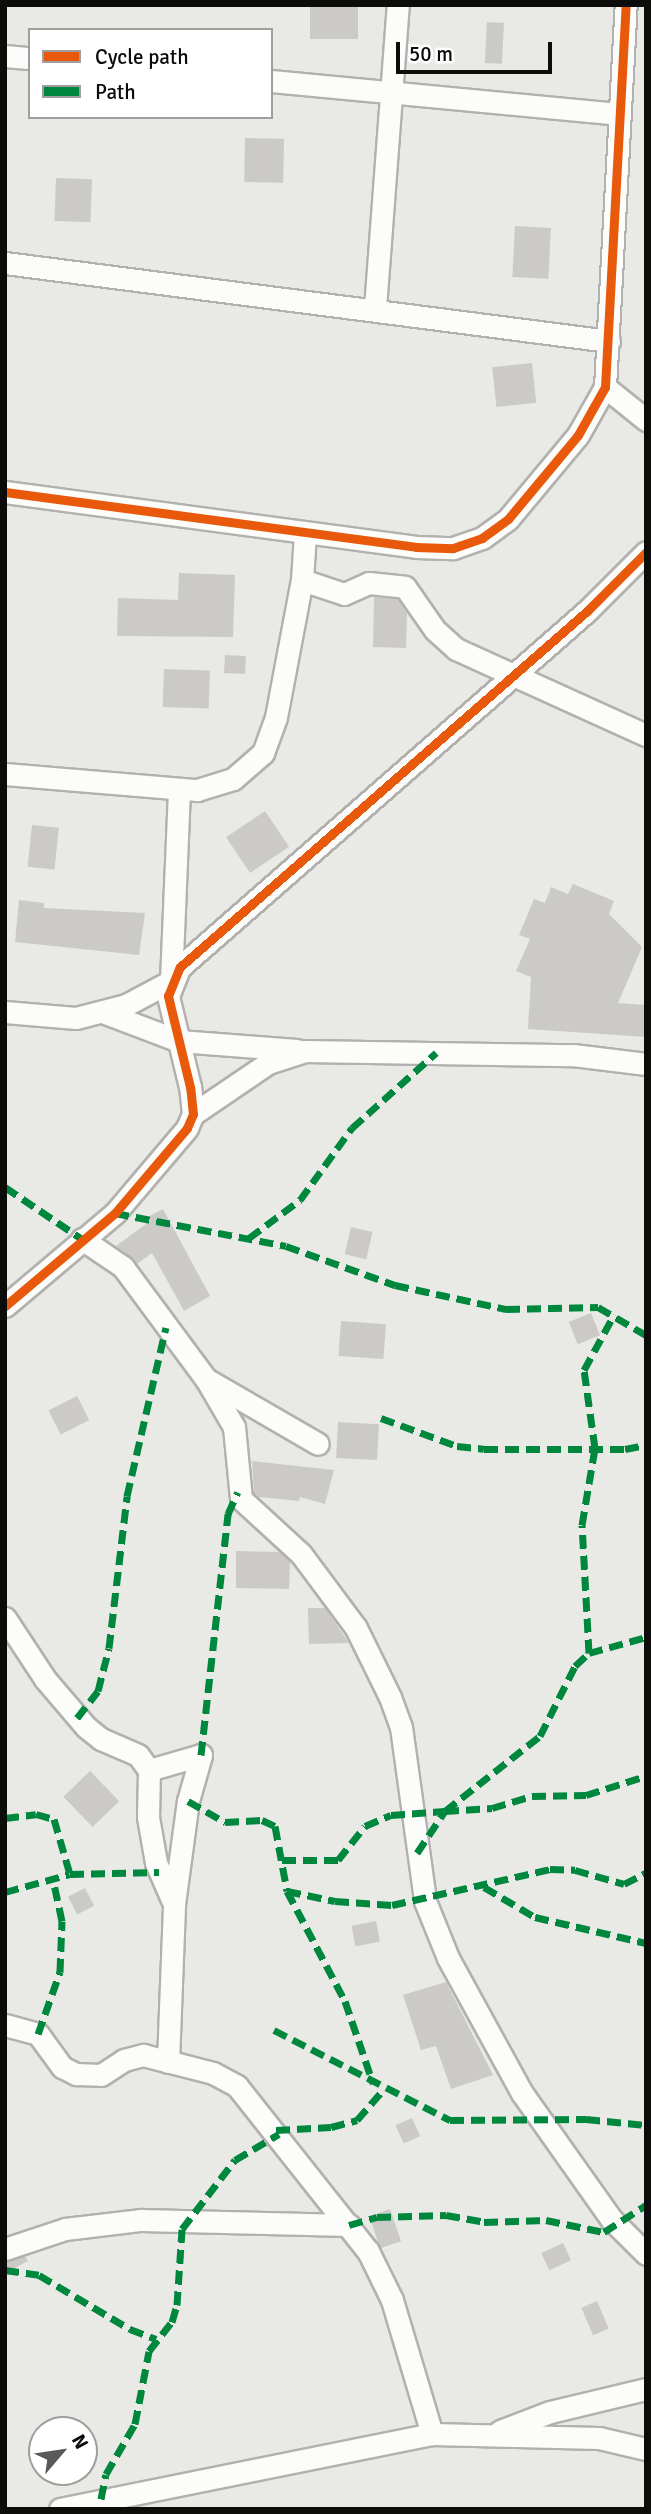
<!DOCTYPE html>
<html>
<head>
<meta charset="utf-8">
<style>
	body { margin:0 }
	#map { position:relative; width:651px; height:2514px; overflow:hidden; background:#e9e9e5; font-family:Signika,sans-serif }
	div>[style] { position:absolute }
	.building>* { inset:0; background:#cbcac7; transform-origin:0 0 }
	.roads { filter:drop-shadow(2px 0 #b2b1af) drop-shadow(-2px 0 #b2b1af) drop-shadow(0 2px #b2b1af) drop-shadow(0 -2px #b2b1af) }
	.minor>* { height:21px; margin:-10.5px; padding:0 10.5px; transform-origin:10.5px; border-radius:10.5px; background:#fcfcfb }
	.quiet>* { height:7px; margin-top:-3.5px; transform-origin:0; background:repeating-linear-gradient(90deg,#00873e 0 14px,transparent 0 21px) }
	.cycleway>* { height:9px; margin:-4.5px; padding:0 4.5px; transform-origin:4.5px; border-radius:4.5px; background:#e8590c }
	span { translate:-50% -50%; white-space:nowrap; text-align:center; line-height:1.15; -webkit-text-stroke:5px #fff; paint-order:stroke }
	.frame { position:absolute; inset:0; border:7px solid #0c0c0a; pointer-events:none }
	.legend { position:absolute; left:28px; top:28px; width:245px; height:91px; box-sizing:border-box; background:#fff; border:2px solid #9e9e9d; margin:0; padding:9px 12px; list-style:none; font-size:21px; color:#0c0c0a }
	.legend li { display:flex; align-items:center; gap:14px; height:35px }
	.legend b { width:35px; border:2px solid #9e9e9d }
	.north { position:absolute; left:28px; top:2416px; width:70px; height:70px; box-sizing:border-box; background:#fff; border:2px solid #9e9e9d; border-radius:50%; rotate:61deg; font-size:19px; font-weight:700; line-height:28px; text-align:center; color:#0c0c0a }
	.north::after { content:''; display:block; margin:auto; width:24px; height:32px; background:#595957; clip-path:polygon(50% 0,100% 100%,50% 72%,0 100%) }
	.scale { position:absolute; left:396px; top:42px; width:156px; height:32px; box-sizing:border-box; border:4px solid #0c0c0a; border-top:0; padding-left:9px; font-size:21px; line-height:24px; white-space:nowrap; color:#0c0c0a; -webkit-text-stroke:5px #fff; paint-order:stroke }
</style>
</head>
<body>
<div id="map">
	<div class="building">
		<i style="left:310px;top:5px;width:48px;height:34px"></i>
		<i style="left:487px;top:22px;width:17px;height:41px;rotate:3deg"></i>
		<i style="left:245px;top:138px;width:39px;height:44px;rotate:1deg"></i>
		<i style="left:56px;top:178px;width:36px;height:43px;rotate:2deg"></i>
		<i style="left:515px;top:226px;width:36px;height:51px;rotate:3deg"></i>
		<i style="left:532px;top:363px;width:40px;height:40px;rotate:84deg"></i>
		<i style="clip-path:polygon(179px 573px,235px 575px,233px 637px,117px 636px,118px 598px,178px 600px)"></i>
		<i style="clip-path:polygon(374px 597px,398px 599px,407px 613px,406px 648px,373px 647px)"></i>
		<i style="left:225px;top:655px;width:21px;height:18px;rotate:3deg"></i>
		<i style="left:164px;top:669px;width:46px;height:38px;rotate:2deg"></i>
		<i style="left:265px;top:811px;width:43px;height:47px;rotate:56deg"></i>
		<i style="left:32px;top:825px;width:27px;height:42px;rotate:6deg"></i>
		<i style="clip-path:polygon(573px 884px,614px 901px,609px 914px,642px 947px,618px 1003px,646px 1005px,646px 1037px,528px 1029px,531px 977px,516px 971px,530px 939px,519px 935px,534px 899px,545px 903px,551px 887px,568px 894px)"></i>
		<i style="clip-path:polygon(19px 900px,44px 903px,44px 908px,145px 913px,139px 955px,15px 942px)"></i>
		<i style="clip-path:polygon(163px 1209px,210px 1296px,184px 1311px,152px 1253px,137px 1264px,116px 1246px,146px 1224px,144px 1219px)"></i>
		<i style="left:351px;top:1227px;width:22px;height:28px;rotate:13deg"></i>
		<i style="left:591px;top:1313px;width:24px;height:24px;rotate:68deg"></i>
		<i style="left:341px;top:1321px;width:45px;height:35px;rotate:4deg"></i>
		<i style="left:77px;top:1396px;width:27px;height:32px;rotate:63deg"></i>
		<i style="left:338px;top:1422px;width:41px;height:36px;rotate:3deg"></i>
		<i style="clip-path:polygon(252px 1461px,334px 1470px,325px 1504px,300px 1497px,299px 1501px,258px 1497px,254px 1493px)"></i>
		<i style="clip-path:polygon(236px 1551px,280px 1552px,290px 1561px,289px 1589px,236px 1588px)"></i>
		<i style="clip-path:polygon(308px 1608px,325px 1608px,349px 1643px,309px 1644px)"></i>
		<i style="left:90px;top:1771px;width:42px;height:37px;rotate:46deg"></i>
		<i style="left:85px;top:1888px;width:20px;height:19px;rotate:63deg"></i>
		<i style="left:376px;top:1921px;width:21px;height:25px;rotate:79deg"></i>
		<i style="clip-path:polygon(446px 1982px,493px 2075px,451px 2089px,436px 2046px,421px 2050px,403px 1995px)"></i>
		<i style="left:412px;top:2118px;width:20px;height:18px;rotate:66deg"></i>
		<i style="left:390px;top:2209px;width:34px;height:22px;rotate:71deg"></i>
		<i style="left:563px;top:2243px;width:19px;height:24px;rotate:65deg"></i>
		<i style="clip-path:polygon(25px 2256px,28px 2261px,5px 2273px,5px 2262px)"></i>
		<i style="left:597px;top:2301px;width:30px;height:17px;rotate:67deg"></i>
	</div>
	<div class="roads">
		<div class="minor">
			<i style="left:5px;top:56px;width:25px;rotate:5deg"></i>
			<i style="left:271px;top:81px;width:349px;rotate:5.4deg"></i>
			<i style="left:5px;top:263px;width:609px;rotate:7.36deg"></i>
			<i style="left:375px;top:308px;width:304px;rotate:-85.7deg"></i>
			<i style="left:605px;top:387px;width:53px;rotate:38.8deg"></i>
			<i style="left:5px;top:492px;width:415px;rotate:7.6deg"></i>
			<i style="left:416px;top:547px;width:37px;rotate:2deg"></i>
			<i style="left:453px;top:548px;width:31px;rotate:-19deg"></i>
			<i style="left:482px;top:538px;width:32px;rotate:-36deg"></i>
			<i style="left:508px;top:519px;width:109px;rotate:-50.2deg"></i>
			<i style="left:578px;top:435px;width:55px;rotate:-60.6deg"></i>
			<i style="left:605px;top:387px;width:383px;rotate:-86.9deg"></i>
			<i style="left:302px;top:580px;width:44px;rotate:18.4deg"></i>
			<i style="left:344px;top:594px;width:27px;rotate:-24deg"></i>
			<i style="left:369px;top:583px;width:36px;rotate:6deg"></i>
			<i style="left:405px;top:587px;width:52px;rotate:55.1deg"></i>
			<i style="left:435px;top:630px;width:28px;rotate:42deg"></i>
			<i style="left:456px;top:649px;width:209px;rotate:24.4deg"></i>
			<i style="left:5px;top:774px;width:193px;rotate:4.8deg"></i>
			<i style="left:197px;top:790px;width:38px;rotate:-17deg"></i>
			<i style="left:233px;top:779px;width:40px;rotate:-41deg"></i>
			<i style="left:263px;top:753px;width:38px;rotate:-70deg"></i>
			<i style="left:276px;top:717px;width:139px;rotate:-79.3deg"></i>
			<i style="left:302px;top:580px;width:46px;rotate:-86.3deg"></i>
			<i style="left:5px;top:1012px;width:71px;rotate:4.8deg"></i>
			<i style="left:76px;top:1018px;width:52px;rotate:-14.6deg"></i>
			<i style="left:126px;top:1005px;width:51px;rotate:-28.1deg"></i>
			<i style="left:171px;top:981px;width:191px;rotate:-87.6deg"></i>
			<i style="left:105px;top:1013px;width:79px;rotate:20.7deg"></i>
			<i style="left:179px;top:1041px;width:118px;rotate:4.4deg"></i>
			<i style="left:193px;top:1114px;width:91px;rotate:-34.2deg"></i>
			<i style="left:268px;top:1063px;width:39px;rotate:-18deg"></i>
			<i style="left:305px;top:1051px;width:268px;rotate:0.9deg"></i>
			<i style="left:573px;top:1055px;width:74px;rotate:7deg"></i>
			<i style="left:82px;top:1239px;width:50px;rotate:34.3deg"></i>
			<i style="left:123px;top:1267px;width:139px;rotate:53.5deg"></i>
			<i style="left:206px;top:1379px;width:129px;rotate:30.1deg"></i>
			<i style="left:5px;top:1306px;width:144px;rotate:-40.2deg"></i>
			<i style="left:115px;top:1213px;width:111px;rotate:-49.7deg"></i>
			<i style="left:187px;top:1128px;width:15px;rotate:-67deg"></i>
			<i style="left:193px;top:1114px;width:27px;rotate:-96deg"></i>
			<i style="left:190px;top:1087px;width:94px;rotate:-103.6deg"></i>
			<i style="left:168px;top:996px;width:31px;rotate:-68deg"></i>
			<i style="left:180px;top:967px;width:541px;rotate:-41.18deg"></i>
			<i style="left:587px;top:611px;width:83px;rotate:-45deg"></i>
			<i style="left:206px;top:1379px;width:56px;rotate:59.7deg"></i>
			<i style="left:234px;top:1427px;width:72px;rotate:84.4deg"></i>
			<i style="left:241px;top:1499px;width:81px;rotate:42.5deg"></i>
			<i style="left:301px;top:1554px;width:92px;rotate:53.4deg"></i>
			<i style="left:356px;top:1628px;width:77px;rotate:63.8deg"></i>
			<i style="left:390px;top:1697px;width:32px;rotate:70deg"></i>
			<i style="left:401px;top:1727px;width:176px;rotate:82.1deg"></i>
			<i style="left:425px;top:1901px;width:61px;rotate:68deg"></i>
			<i style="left:448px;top:1958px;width:154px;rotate:61.3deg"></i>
			<i style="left:522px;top:2093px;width:156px;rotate:54.7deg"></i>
			<i style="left:612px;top:2220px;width:48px;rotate:45deg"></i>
			<i style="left:5px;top:1618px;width:73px;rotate:56.7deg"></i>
			<i style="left:45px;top:1679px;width:63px;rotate:49.5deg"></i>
			<i style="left:86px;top:1727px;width:19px;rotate:39deg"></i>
			<i style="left:101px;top:1739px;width:40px;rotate:23.4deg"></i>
			<i style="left:138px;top:1755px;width:19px;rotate:54deg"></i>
			<i style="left:149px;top:1770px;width:47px;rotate:91.2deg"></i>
			<i style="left:148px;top:1817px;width:47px;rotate:80.1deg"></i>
			<i style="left:156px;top:1863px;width:45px;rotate:66.3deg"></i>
			<i style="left:149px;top:1770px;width:54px;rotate:-16.1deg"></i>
			<i style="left:5px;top:2025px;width:34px;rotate:15deg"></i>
			<i style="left:38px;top:2034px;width:41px;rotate:54deg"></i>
			<i style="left:62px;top:2067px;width:16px;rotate:27deg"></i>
			<i style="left:76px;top:2074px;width:25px;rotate:2deg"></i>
			<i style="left:101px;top:2075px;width:27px;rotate:-33deg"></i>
			<i style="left:124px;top:2060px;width:20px;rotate:-15deg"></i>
			<i style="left:143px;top:2055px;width:72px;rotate:14.4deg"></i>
			<i style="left:213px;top:2073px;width:27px;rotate:28deg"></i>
			<i style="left:237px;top:2086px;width:211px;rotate:51.6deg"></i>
			<i style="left:368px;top:2251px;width:55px;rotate:63.9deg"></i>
			<i style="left:392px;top:2300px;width:140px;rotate:73.4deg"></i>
			<i style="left:168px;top:2062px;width:158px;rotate:-87.8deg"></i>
			<i style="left:174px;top:1904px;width:104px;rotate:-82.3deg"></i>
			<i style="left:188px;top:1801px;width:48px;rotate:-74.2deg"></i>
			<i style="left:5px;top:2249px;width:63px;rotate:-18.4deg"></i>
			<i style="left:65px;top:2229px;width:77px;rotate:-6.8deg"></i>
			<i style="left:141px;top:2220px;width:208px;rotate:1.4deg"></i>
			<i style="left:500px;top:2431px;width:53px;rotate:-20.8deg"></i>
			<i style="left:550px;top:2412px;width:99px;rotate:-13.5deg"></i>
			<i style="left:60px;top:2509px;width:379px;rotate:-11.4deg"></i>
			<i style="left:432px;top:2434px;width:167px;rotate:1.4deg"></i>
			<i style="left:599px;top:2438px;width:48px;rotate:13.2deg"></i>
		</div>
	</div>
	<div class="quiet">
		<i style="left:5px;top:1187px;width:93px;rotate:34deg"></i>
		<i style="left:115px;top:1213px;width:174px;rotate:10.9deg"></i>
		<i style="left:286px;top:1246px;width:116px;rotate:19.7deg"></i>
		<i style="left:395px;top:1285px;width:114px;rotate:12.2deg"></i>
		<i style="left:506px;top:1309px;width:92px;rotate:-1.2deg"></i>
		<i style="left:598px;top:1307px;width:56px;rotate:30.3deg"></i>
		<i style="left:249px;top:1238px;width:64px;rotate:-36.7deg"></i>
		<i style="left:300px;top:1200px;width:89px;rotate:-54.2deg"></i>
		<i style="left:352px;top:1128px;width:113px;rotate:-41.8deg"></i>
		<i style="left:381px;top:1418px;width:81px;rotate:20.2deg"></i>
		<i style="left:457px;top:1446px;width:27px;rotate:6deg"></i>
		<i style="left:484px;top:1449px;width:141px"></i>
		<i style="left:625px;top:1449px;width:21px;rotate:-11deg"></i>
		<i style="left:589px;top:1653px;width:128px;rotate:-93.1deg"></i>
		<i style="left:582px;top:1525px;width:78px;rotate:-80.4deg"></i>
		<i style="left:595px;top:1448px;width:79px;rotate:-98deg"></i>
		<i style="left:584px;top:1370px;width:63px;rotate:-61.4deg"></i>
		<i style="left:77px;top:1718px;width:34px;rotate:-52deg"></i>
		<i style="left:98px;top:1691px;width:44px;rotate:-75.7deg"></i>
		<i style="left:109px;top:1648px;width:153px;rotate:-83.2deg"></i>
		<i style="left:127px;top:1496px;width:173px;rotate:-77deg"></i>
		<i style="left:201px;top:1755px;width:243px;rotate:-83.6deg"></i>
		<i style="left:228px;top:1514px;width:24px;rotate:-66deg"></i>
		<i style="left:188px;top:1801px;width:43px;rotate:29.6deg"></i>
		<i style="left:225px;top:1822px;width:37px;rotate:-3deg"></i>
		<i style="left:262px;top:1820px;width:14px;rotate:25deg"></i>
		<i style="left:275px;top:1826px;width:66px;rotate:79.5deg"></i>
		<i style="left:287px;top:1891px;width:124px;rotate:62.2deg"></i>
		<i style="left:345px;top:2001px;width:87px;rotate:71.1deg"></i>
		<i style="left:5px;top:1818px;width:31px;rotate:-7deg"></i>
		<i style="left:36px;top:1814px;width:19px;rotate:16deg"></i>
		<i style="left:54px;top:1819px;width:57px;rotate:73.8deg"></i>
		<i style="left:417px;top:1853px;width:50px;rotate:-56.3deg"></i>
		<i style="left:445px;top:1811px;width:47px;rotate:-3.7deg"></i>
		<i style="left:492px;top:1808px;width:42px;rotate:-16.7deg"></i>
		<i style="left:532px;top:1796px;width:54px;rotate:-1.1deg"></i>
		<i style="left:586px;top:1795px;width:63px;rotate:-17.6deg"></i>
		<i style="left:282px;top:1860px;width:56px"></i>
		<i style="left:338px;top:1860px;width:43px;rotate:-51.5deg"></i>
		<i style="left:365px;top:1826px;width:28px;rotate:-23deg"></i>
		<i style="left:391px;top:1815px;width:54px;rotate:-4.2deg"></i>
		<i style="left:445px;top:1811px;width:121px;rotate:-38.3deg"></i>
		<i style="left:540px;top:1736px;width:78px;rotate:-63.4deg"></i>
		<i style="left:575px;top:1666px;width:19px;rotate:-43deg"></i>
		<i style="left:589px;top:1653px;width:59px;rotate:-15.7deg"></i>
		<i style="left:484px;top:1887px;width:59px;rotate:30.5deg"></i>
		<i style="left:535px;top:1917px;width:114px;rotate:13.2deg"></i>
		<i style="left:287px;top:1891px;width:49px;rotate:11.8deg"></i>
		<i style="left:335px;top:1901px;width:57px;rotate:4deg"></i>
		<i style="left:392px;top:1905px;width:162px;rotate:-12.8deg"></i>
		<i style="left:550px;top:1869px;width:25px;rotate:2deg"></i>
		<i style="left:575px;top:1870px;width:51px;rotate:15.9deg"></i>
		<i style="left:624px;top:1884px;width:25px;rotate:-27deg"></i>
		<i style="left:5px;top:1892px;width:67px;rotate:-15.5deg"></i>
		<i style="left:70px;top:1874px;width:89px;rotate:-1.3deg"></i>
		<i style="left:274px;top:2030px;width:198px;rotate:27.1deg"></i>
		<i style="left:450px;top:2120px;width:136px;rotate:-0.4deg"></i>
		<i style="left:586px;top:2119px;width:60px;rotate:5.7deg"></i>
		<i style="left:38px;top:2034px;width:66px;rotate:-70.5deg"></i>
		<i style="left:60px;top:1972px;width:51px;rotate:-87.8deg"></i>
		<i style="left:62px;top:1921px;width:43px;rotate:-102.1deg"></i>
		<i style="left:276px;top:2130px;width:55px;rotate:-3.1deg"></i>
		<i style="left:331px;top:2127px;width:27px;rotate:-15deg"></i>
		<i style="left:357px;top:2120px;width:41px;rotate:-48.9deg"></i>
		<i style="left:349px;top:2225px;width:29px;rotate:-16deg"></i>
		<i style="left:377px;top:2217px;width:69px;rotate:-1.7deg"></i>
		<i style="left:446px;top:2215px;width:39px;rotate:10deg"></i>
		<i style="left:484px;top:2222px;width:62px;rotate:-1.8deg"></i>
		<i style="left:546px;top:2220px;width:59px;rotate:11.7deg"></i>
		<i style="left:604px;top:2232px;width:50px;rotate:-32.7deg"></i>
		<i style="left:5px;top:2270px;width:34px;rotate:8deg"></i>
		<i style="left:39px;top:2275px;width:106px;rotate:30.7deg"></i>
		<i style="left:130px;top:2329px;width:28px;rotate:21deg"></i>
		<i style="left:101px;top:2499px;width:25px;rotate:-79deg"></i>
		<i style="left:106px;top:2474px;width:58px;rotate:-59.9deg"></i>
		<i style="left:135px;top:2424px;width:74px;rotate:-79.1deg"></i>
		<i style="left:149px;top:2351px;width:37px;rotate:-52deg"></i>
		<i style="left:172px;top:2322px;width:18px;rotate:-74deg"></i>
		<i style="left:177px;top:2305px;width:76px;rotate:-86.2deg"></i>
		<i style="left:182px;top:2229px;width:87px;rotate:-52.5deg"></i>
		<i style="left:235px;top:2160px;width:51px;rotate:-30.6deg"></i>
	</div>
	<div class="cycleway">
		<i style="left:5px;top:492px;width:415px;rotate:7.6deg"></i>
		<i style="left:416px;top:547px;width:37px;rotate:2deg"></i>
		<i style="left:453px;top:548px;width:31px;rotate:-19deg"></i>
		<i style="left:482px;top:538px;width:32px;rotate:-36deg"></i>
		<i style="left:508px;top:519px;width:109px;rotate:-50.2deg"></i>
		<i style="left:578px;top:435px;width:55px;rotate:-60.6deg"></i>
		<i style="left:605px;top:387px;width:383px;rotate:-86.9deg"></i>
		<i style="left:5px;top:1306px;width:144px;rotate:-40.2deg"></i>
		<i style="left:115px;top:1213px;width:111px;rotate:-49.7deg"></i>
		<i style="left:187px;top:1128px;width:15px;rotate:-67deg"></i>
		<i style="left:193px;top:1114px;width:27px;rotate:-96deg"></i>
		<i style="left:190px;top:1087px;width:94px;rotate:-103.6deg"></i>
		<i style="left:168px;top:996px;width:31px;rotate:-68deg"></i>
		<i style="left:180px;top:967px;width:541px;rotate:-41.18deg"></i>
		<i style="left:587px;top:611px;width:83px;rotate:-45deg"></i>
	</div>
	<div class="frame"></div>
	<ul class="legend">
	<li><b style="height:9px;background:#e8590c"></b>Cycle path</li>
	<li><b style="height:9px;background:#00873e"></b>Path</li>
	</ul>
	<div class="north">N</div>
	<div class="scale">50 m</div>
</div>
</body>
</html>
